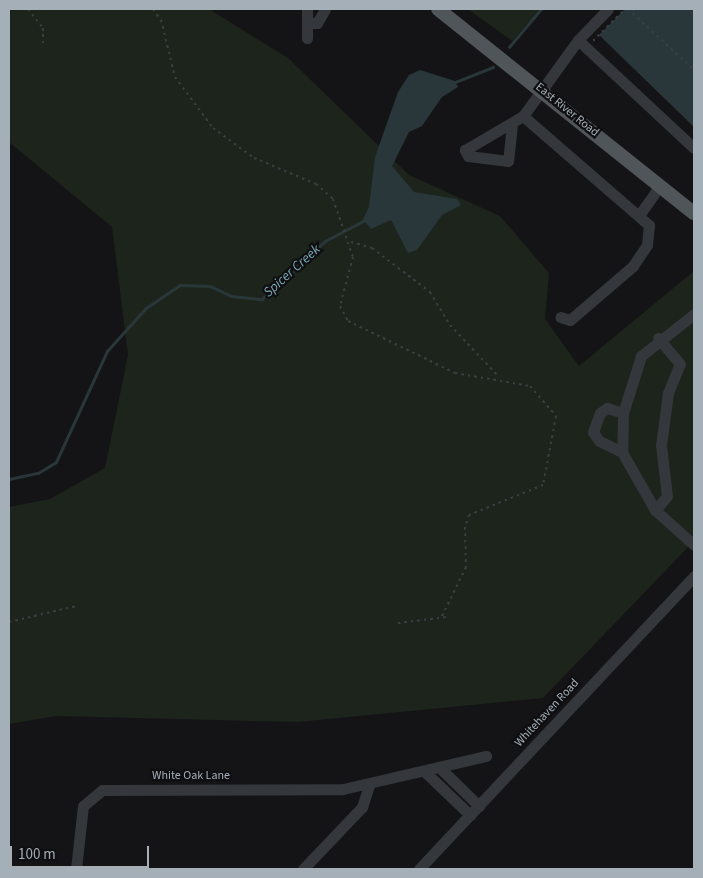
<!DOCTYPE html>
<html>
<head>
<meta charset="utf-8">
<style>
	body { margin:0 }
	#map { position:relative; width:703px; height:878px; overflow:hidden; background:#141416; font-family:"Source Sans 3",sans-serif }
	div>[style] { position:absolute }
	.green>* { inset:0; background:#1c241b }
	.water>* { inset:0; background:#29373a }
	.stream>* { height:2.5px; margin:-1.25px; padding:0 1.25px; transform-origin:1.25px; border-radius:1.25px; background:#29373a }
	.path>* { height:2px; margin-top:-1px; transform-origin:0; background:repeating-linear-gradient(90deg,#3a3e42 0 2.5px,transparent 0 6.5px) }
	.minor>* { height:11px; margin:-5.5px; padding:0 5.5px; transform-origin:5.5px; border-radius:5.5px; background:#34373b }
	.major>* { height:14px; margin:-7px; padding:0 7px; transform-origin:7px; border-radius:7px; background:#50555a }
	span { translate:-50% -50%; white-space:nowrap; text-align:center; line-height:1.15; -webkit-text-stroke:4.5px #0f0f11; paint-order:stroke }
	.street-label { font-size:12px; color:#a4afb7 }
	.water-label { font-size:14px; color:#79a7b4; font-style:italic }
	.frame { position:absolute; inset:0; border:10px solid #a4afb7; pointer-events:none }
	.scale { position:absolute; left:10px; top:846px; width:139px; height:22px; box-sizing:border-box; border:2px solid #a4afb7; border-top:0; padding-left:6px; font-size:15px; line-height:18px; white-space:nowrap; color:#a4afb7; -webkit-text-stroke:4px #0f0f11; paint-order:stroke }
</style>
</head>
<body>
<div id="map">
	<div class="green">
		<i style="clip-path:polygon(9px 9px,209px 9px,288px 58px,409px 175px,500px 216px,549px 273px,545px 319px,579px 366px,694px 271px,694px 541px,543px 698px,298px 722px,56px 716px,9px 724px,9px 507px,50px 499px,105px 468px,128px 355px,112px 227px,9px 142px)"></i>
		<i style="clip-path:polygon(468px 9px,540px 9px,512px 41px)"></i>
	</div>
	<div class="water">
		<i style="clip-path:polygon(625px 9px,694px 9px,694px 127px,599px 35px)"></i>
		<i style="clip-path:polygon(420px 70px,455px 81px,458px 87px,442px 97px,422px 126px,409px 132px,392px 166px,414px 192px,457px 199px,461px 205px,442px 215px,417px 250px,408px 253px,391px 220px,371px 229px,363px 219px,369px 207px,375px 157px,398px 92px,409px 75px)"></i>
	</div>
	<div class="stream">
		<i style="left:509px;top:47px;width:50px;rotate:-49.9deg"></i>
		<i style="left:453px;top:83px;width:43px;rotate:-21.8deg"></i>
		<i style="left:9px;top:479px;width:30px;rotate:-12deg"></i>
		<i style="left:38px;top:473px;width:21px;rotate:-31deg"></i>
		<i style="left:56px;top:462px;width:122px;rotate:-65.3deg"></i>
		<i style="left:107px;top:351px;width:58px;rotate:-47.8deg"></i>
		<i style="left:146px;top:308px;width:41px;rotate:-34.1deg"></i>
		<i style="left:180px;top:285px;width:30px;rotate:2deg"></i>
		<i style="left:210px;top:286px;width:23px;rotate:25deg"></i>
		<i style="left:231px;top:296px;width:31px;rotate:6deg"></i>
		<i style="left:262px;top:299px;width:86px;rotate:-42.6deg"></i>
		<i style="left:325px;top:241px;width:45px;rotate:-27.7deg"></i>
	</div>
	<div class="path">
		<i style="left:28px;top:9px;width:24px;rotate:52deg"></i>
		<i style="left:43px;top:28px;width:15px;rotate:90deg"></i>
		<i style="left:153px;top:9px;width:14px;rotate:54deg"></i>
		<i style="left:161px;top:20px;width:59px;rotate:76.2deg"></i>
		<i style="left:175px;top:77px;width:64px;rotate:53.3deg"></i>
		<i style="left:213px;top:128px;width:51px;rotate:36.2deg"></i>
		<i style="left:254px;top:158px;width:67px;rotate:22.8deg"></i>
		<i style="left:316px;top:184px;width:23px;rotate:41deg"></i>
		<i style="left:333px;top:199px;width:61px;rotate:71deg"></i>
		<i style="left:353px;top:257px;width:51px;rotate:104.9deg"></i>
		<i style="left:340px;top:306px;width:17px;rotate:62deg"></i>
		<i style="left:348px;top:321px;width:119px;rotate:25.9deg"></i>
		<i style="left:455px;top:373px;width:76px;rotate:9.8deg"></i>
		<i style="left:530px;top:386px;width:40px;rotate:49deg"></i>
		<i style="left:556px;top:416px;width:70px;rotate:100.7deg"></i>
		<i style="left:543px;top:485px;width:80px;rotate:157.9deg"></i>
		<i style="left:469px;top:515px;width:13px;rotate:108deg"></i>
		<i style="left:465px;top:527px;width:40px;rotate:88.6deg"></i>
		<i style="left:466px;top:567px;width:57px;rotate:116.1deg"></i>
		<i style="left:628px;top:9px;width:90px;rotate:42.7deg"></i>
		<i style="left:593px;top:41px;width:45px;rotate:-45deg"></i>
		<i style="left:351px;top:242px;width:22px;rotate:16deg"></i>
		<i style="left:372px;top:248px;width:73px;rotate:37.2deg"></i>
		<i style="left:430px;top:292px;width:39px;rotate:59deg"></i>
		<i style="left:450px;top:325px;width:71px;rotate:46.7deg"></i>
		<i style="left:9px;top:622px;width:69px;rotate:-13.4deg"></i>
		<i style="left:398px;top:623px;width:49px;rotate:-7deg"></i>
	</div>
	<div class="minor">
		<i style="left:307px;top:9px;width:29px;rotate:90deg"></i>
		<i style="left:307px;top:23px;width:10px"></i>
		<i style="left:317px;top:23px;width:16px;rotate:-60deg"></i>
		<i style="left:578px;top:40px;width:43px;rotate:-45.9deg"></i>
		<i style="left:523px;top:116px;width:167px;rotate:40.9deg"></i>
		<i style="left:649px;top:225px;width:20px;rotate:96deg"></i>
		<i style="left:647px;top:245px;width:25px;rotate:124deg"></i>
		<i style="left:633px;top:266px;width:83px;rotate:139.4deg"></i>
		<i style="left:570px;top:320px;width:10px;rotate:-163deg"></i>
		<i style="left:512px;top:124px;width:37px;rotate:96deg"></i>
		<i style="left:508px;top:161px;width:40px;rotate:-172.9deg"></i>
		<i style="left:468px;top:156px;width:7px;rotate:-117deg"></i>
		<i style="left:465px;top:150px;width:67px;rotate:-30.4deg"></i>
		<i style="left:523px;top:116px;width:94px;rotate:-54.1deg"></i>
		<i style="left:578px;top:40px;width:158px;rotate:43deg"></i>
		<i style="left:640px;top:214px;width:35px;rotate:-55deg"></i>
		<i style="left:694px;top:314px;width:68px;rotate:141.6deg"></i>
		<i style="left:641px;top:356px;width:60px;rotate:107.5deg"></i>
		<i style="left:623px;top:413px;width:39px;rotate:91deg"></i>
		<i style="left:622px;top:452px;width:67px;rotate:60.4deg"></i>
		<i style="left:655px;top:510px;width:52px;rotate:41.9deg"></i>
		<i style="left:622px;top:452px;width:25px;rotate:-154deg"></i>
		<i style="left:599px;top:441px;width:11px;rotate:-124deg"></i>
		<i style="left:593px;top:432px;width:20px;rotate:-70deg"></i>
		<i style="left:600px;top:413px;width:9px;rotate:-36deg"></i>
		<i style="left:607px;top:408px;width:17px;rotate:17deg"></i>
		<i style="left:655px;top:510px;width:18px;rotate:-49deg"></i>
		<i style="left:667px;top:496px;width:51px;rotate:-96.7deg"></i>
		<i style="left:661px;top:445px;width:52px;rotate:-82.3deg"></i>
		<i style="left:668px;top:393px;width:31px;rotate:-68deg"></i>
		<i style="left:680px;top:364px;width:34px;rotate:-130deg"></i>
		<i style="left:439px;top:767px;width:56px;rotate:44.3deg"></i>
		<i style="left:424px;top:771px;width:64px;rotate:43.7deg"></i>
		<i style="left:76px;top:869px;width:63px;rotate:-83.7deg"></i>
		<i style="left:83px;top:806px;width:25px;rotate:-40deg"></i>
		<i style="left:102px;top:790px;width:241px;rotate:-0.2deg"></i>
		<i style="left:343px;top:789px;width:147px;rotate:-13deg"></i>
		<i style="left:303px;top:869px;width:86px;rotate:-46.4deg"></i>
		<i style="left:362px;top:807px;width:22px;rotate:-72deg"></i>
		<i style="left:419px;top:869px;width:402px;rotate:-46.8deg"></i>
	</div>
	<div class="major">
		<i style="left:438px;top:9px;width:327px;rotate:38.6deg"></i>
	</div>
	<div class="street-label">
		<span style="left:567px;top:110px;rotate:39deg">East River Road</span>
		<span style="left:547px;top:713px;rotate:-47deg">Whitehaven Road</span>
		<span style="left:191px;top:776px">White Oak Lane</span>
	</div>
	<div class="water-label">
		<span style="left:292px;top:271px;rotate:-42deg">Spicer Creek</span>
	</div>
	<div class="frame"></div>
	<div class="scale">100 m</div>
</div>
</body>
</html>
